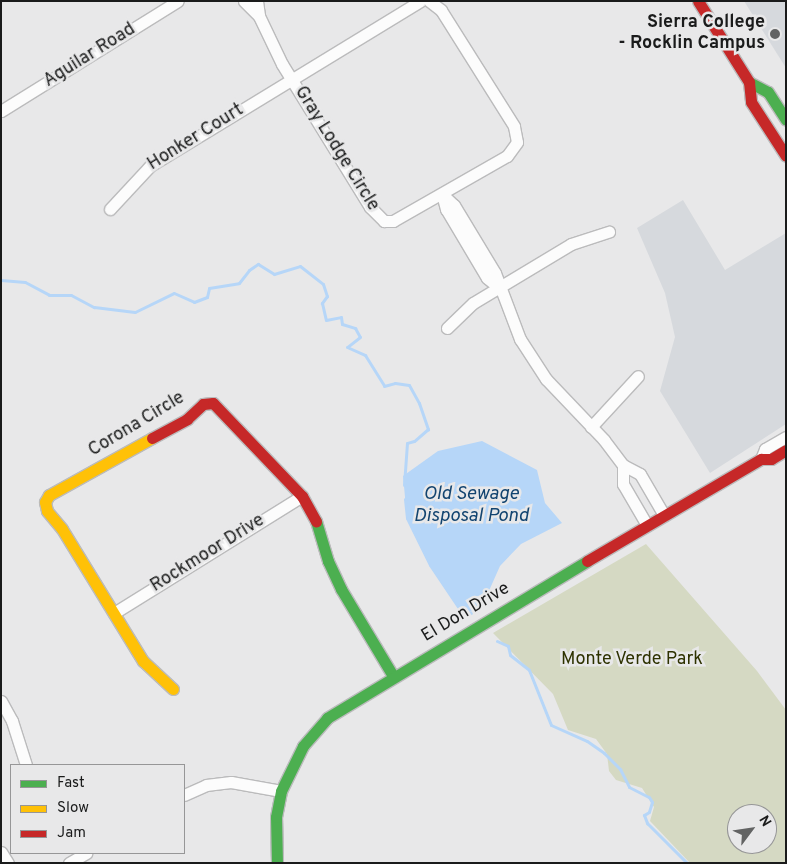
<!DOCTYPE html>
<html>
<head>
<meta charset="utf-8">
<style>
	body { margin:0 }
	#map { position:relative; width:787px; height:864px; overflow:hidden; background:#e8e8e9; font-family:Overpass,sans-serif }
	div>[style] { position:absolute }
	.built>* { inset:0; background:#d6d9dd }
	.green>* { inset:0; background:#d5d9c3 }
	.water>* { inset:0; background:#b6d6f8 }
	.stream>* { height:3px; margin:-1.5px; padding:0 1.5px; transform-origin:1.5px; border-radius:1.5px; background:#b6d6f8 }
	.roads { filter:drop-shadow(1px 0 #bbbbbc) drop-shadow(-1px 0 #bbbbbc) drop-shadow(0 1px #bbbbbc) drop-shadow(0 -1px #bbbbbc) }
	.street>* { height:11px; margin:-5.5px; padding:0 5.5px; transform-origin:5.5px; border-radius:5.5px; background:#fcfcfc }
	.fast>* { height:11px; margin:-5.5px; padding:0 5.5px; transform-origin:5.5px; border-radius:5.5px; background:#4caf50 }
	.slow>* { height:11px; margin:-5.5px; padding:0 5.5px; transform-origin:5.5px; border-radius:5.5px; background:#ffc107 }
	.jam>* { height:11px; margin:-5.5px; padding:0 5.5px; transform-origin:5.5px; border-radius:5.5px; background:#c62828 }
	.dots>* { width:14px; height:14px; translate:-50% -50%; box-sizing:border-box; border:2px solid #e8e8e9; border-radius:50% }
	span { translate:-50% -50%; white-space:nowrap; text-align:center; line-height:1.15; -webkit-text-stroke:5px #e8e8e9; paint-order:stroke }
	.poi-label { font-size:18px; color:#1a1b1b; font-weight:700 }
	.right { translate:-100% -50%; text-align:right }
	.street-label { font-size:18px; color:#1a1b1b }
	.park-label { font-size:18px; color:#2e3200 }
	.water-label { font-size:19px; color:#124470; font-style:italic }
	.frame { position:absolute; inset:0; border:2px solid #1a1b1b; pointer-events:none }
	.legend { position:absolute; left:10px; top:764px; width:175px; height:90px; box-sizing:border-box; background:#e8e8e9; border:1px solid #969697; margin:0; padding:6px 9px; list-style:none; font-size:15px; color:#1a1b1b }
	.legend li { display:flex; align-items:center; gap:10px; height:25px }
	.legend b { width:25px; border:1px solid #969697 }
	.north { position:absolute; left:727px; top:804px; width:50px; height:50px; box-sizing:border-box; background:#e8e8e9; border:1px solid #969697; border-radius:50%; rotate:59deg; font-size:14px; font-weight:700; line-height:20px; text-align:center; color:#1a1b1b }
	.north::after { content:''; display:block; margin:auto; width:18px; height:22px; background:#626363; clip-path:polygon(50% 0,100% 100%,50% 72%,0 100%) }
</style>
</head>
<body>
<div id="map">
	<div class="built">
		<i style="clip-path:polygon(744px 1px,786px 1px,786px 68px)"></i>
		<i style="clip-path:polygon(683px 200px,725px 270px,786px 233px,786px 424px,710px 473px,660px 391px,675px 337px,665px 293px,637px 228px)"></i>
	</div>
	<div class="green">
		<i style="clip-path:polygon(evenodd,646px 544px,757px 671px,786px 710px,786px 863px,690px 863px,650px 821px,654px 807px,642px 788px,616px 780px,609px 771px,607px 754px,596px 739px,568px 730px,553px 694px,493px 633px,646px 544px,737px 814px,767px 814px,767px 844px,737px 844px,737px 814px)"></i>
	</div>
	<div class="water">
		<i style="clip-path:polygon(482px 441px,537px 470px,545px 503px,562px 523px,521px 544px,500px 566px,480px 611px,462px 612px,430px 565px,407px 518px,403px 476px,438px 451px)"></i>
	</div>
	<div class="stream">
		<i style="left:1px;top:280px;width:24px;rotate:5deg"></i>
		<i style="left:25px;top:282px;width:27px;rotate:28deg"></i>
		<i style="left:49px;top:295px;width:22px"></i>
		<i style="left:71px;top:295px;width:26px;rotate:28deg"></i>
		<i style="left:94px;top:307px;width:41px;rotate:7deg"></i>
		<i style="left:135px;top:312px;width:43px;rotate:-26deg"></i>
		<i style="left:174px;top:293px;width:22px;rotate:24deg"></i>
		<i style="left:194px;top:302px;width:14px;rotate:-21deg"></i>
		<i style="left:207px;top:297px;width:9px;rotate:-77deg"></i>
		<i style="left:209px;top:288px;width:30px;rotate:-9deg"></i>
		<i style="left:239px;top:283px;width:16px;rotate:-52deg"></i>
		<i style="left:249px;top:270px;width:11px;rotate:-34deg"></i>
		<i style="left:258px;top:264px;width:19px;rotate:32deg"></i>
		<i style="left:274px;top:274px;width:27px;rotate:-17deg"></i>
		<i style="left:300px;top:266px;width:29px;rotate:38deg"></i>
		<i style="left:323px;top:284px;width:13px;rotate:72deg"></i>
		<i style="left:327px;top:296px;width:9px;rotate:126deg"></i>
		<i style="left:322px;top:303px;width:17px;rotate:77deg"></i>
		<i style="left:326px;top:320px;width:15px;rotate:-11deg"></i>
		<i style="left:341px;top:317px;width:7px;rotate:82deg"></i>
		<i style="left:342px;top:324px;width:14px;rotate:17deg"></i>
		<i style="left:355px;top:328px;width:10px;rotate:61deg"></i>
		<i style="left:360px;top:337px;width:16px;rotate:142deg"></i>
		<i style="left:347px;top:347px;width:20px;rotate:24deg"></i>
		<i style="left:365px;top:355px;width:36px;rotate:58deg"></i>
		<i style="left:384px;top:386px;width:11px;rotate:-15deg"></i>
		<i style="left:395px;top:383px;width:14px;rotate:8deg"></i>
		<i style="left:409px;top:385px;width:21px;rotate:61deg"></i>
		<i style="left:419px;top:403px;width:28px;rotate:71deg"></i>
		<i style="left:428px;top:429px;width:18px;rotate:139deg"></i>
		<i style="left:414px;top:441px;width:7px;rotate:164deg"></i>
		<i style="left:407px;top:443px;width:42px;rotate:94.1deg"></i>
		<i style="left:405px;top:499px;width:19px;rotate:84deg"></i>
		<i style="left:407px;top:518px;width:52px;rotate:63.9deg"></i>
		<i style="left:430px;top:565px;width:55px;rotate:56deg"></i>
		<i style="left:461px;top:611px;width:10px;rotate:11deg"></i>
		<i style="left:497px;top:641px;width:12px;rotate:24deg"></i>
		<i style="left:508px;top:646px;width:9px;rotate:77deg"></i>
		<i style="left:510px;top:655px;width:24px;rotate:38deg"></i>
		<i style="left:529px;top:670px;width:59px;rotate:68.2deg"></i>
		<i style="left:551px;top:725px;width:39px;rotate:24deg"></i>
		<i style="left:587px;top:741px;width:21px;rotate:35deg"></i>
		<i style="left:604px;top:753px;width:23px;rotate:45deg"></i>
		<i style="left:620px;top:769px;width:20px;rotate:63deg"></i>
		<i style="left:629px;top:787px;width:22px;rotate:27deg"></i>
		<i style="left:649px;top:797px;width:6px;rotate:59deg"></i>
		<i style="left:652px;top:802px;width:10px;rotate:107deg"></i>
		<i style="left:649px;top:812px;width:6px;rotate:149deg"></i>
		<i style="left:644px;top:815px;width:9px;rotate:69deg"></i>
		<i style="left:647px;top:823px;width:57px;rotate:45deg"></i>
	</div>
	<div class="roads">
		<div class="street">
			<i style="left:244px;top:1px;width:21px;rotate:45deg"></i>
			<i style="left:257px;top:1px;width:15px;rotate:82deg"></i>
			<i style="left:259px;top:16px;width:53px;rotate:64.4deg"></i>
			<i style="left:282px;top:64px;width:168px;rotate:58.4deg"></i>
			<i style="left:370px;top:207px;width:20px;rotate:45deg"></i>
			<i style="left:384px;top:221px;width:9px"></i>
			<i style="left:393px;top:221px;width:131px;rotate:-29.7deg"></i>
			<i style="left:507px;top:156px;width:17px;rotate:-54deg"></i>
			<i style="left:517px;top:142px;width:16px;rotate:-101deg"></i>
			<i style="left:514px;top:126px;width:137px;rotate:-122.2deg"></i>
			<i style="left:441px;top:10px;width:15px;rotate:-143deg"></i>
			<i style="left:1px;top:111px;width:208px;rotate:-31.9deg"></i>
			<i style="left:442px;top:194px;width:16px;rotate:43deg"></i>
			<i style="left:454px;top:205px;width:79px;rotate:58.9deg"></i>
			<i style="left:495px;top:273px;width:71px;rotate:69.3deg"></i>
			<i style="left:520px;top:339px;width:48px;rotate:57deg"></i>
			<i style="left:546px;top:379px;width:84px;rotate:46.4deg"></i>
			<i style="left:604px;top:440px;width:31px;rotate:53deg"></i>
			<i style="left:623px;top:465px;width:19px;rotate:28deg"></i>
			<i style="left:640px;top:474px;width:48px;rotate:59.7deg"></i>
			<i style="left:442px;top:194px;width:16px;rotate:75deg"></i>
			<i style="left:446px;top:209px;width:80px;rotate:59.3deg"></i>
			<i style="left:487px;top:278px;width:14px;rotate:39deg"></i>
			<i style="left:110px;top:209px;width:59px;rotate:-47.1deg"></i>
			<i style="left:150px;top:166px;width:316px;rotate:-31.4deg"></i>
			<i style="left:447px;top:328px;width:36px;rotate:-44deg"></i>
			<i style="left:473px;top:303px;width:114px;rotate:-31deg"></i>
			<i style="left:571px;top:244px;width:40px;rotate:-18deg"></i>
			<i style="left:591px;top:427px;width:69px;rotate:-47.3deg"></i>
			<i style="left:761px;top:459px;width:11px;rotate:-68deg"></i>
			<i style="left:765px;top:449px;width:24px;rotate:-30deg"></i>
			<i style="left:623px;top:465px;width:19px;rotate:90deg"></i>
			<i style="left:623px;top:484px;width:48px;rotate:59.7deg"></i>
			<i style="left:114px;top:613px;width:221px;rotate:-31.9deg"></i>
			<i style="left:1px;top:701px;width:23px;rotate:61deg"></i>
			<i style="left:12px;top:721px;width:46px;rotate:72.3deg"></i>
			<i style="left:184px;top:795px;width:24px;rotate:-24deg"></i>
			<i style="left:206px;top:785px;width:25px;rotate:-7deg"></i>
			<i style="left:231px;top:782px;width:51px;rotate:10.2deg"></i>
			<i style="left:1px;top:852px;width:13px;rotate:58deg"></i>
			<i style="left:69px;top:863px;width:20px;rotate:-30deg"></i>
		</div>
		<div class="fast">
			<i style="left:749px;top:82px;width:21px;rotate:28deg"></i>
			<i style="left:768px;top:92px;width:33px;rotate:57deg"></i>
			<i style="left:316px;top:521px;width:42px;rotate:73.3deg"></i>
			<i style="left:328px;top:561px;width:31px;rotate:65deg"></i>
			<i style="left:341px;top:589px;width:101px;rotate:59.1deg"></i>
			<i style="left:277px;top:863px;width:46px;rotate:-91.2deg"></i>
			<i style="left:276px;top:817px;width:26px;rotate:-79deg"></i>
			<i style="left:281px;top:791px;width:50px;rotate:-63.9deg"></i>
			<i style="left:303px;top:746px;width:37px;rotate:-49deg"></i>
			<i style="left:327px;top:718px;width:304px;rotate:-31.1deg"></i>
		</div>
		<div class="slow">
			<i style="left:152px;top:438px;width:118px;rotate:151deg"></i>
			<i style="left:49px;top:495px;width:8px;rotate:120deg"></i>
			<i style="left:45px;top:502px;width:9px;rotate:77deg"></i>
			<i style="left:47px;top:511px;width:23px;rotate:50deg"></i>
			<i style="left:62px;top:529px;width:155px;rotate:58.5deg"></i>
			<i style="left:143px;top:661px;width:41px;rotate:43deg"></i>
		</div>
		<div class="jam">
			<i style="left:698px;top:1px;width:96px;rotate:57.8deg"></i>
			<i style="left:749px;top:82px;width:20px;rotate:84deg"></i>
			<i style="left:751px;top:102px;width:64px;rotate:57.1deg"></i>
			<i style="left:152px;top:438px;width:40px;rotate:-28deg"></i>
			<i style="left:187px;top:419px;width:22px;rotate:-43deg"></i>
			<i style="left:203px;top:404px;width:10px;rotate:-6deg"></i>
			<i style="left:213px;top:403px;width:129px;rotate:46.3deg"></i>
			<i style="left:302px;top:496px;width:29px;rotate:61deg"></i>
			<i style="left:587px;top:561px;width:202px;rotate:-30.4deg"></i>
			<i style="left:761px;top:459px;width:10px"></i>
			<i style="left:771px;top:459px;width:17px;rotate:-31deg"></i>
		</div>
	</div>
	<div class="dots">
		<i style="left:775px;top:34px;background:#626363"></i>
	</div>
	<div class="poi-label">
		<span class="right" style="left:765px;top:34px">Sierra College<br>- Rocklin Campus</span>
	</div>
	<div class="street-label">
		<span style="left:90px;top:56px;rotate:-32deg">Aguilar Road</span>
		<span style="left:196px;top:138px;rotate:-32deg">Honker Court</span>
		<span style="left:336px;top:149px;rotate:58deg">Gray Lodge Circle</span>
		<span style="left:137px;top:425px;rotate:-31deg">Corona Circle</span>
		<span style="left:208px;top:554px;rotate:-32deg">Rockmoor Drive</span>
		<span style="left:466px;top:613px;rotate:-31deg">El Don Drive</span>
	</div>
	<div class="park-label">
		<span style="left:632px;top:660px">Monte Verde Park</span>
	</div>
	<div class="water-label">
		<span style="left:471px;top:506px">Old Sewage<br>Disposal Pond</span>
	</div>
	<div class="frame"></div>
	<ul class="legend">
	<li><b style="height:6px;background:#4caf50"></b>Fast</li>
	<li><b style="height:6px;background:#ffc107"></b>Slow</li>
	<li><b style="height:6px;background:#c62828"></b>Jam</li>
	</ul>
	<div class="north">N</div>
</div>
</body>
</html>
